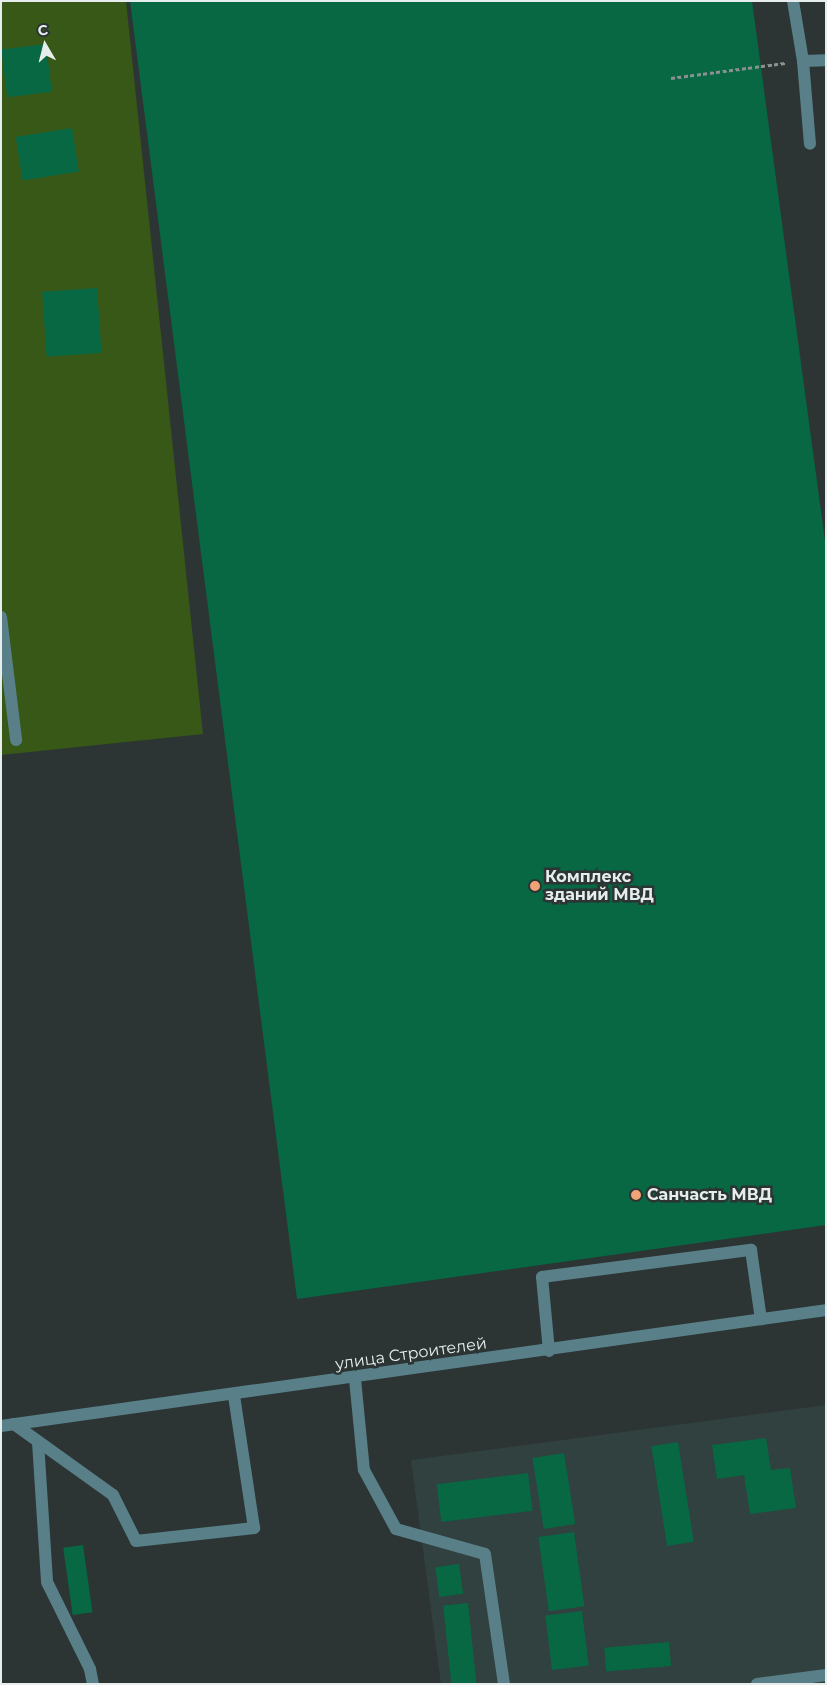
<!DOCTYPE html>
<html>
<head>
<meta charset="utf-8">
<style>
	body { margin:0 }
	#map { position:relative; width:827px; height:1685px; overflow:hidden; background:#2c3534; font-family:Montserrat,sans-serif }
	div>[style] { position:absolute }
	.built>* { inset:0; background:#30413f }
	.green>* { inset:0; background:#375817 }
	.building>* { inset:0; background:#076843; transform-origin:0 0 }
	.path>* { height:3px; margin-top:-1.5px; transform-origin:0; background:repeating-linear-gradient(90deg,#8a9291 0 4px,transparent 0 6.5px) }
	.minor>* { height:12px; margin:-6px; padding:0 6px; transform-origin:6px; border-radius:6px; background:#598089 }
	.dots>* { width:14px; height:14px; translate:-50% -50%; box-sizing:border-box; border:2px solid #2c3534; border-radius:50% }
	span { translate:-50% -50%; white-space:nowrap; text-align:center; line-height:1.15; -webkit-text-stroke:5px #2c3534; paint-order:stroke }
	.poi-label { font-size:16px; color:#e7edec; font-weight:700 }
	.left { translate:0 -50%; text-align:left }
	.street-label { font-size:16px; color:#e7edec }
	.frame { position:absolute; inset:0; border:2px solid #e7edec; pointer-events:none }
	.north { position:absolute; left:20px; top:20px; width:50px; height:50px; -webkit-text-stroke:4px #2c3534; paint-order:stroke; rotate:352deg; font-size:14px; font-weight:700; line-height:20px; text-align:center; color:#e7edec }
	.north::after { content:''; display:block; margin:auto; width:18px; height:22px; background:#e7edec; clip-path:polygon(50% 0,100% 100%,50% 72%,0 100%) }
</style>
</head>
<body>
<div id="map">
	<div class="built">
		<i style="clip-path:polygon(826px 1405px,826px 1684px,441px 1684px,411px 1460px)"></i>
	</div>
	<div class="green">
		<i style="clip-path:polygon(1px 1px,126px 1px,203px 734px,1px 755px)"></i>
	</div>
	<div class="building">
		<i style="clip-path:polygon(130px 1px,752px 1px,826px 548px,826px 1225px,297px 1299px)"></i>
		<i style="left:46px;top:44px;width:48px;height:45px;rotate:83deg"></i>
		<i style="left:72px;top:128px;width:44px;height:57px;rotate:81deg"></i>
		<i style="left:97px;top:288px;width:65px;height:55px;rotate:86deg"></i>
		<i style="clip-path:polygon(766px 1438px,771px 1470px,790px 1468px,796px 1508px,750px 1514px,744px 1475px,717px 1479px,712px 1445px)"></i>
		<i style="left:678px;top:1442px;width:101px;height:27px;rotate:81deg"></i>
		<i style="left:564px;top:1453px;width:72px;height:32px;rotate:81deg"></i>
		<i style="left:528px;top:1473px;width:38px;height:92px;rotate:83deg"></i>
		<i style="left:574px;top:1532px;width:75px;height:36px;rotate:82deg"></i>
		<i style="left:83px;top:1545px;width:68px;height:20px;rotate:82deg"></i>
		<i style="left:459px;top:1564px;width:30px;height:24px;rotate:82deg"></i>
		<i style="left:468px;top:1603px;width:81px;height:25px;rotate:84deg"></i>
		<i style="left:582px;top:1611px;width:55px;height:37px;rotate:83deg"></i>
		<i style="left:669px;top:1642px;width:24px;height:65px;rotate:85deg"></i>
	</div>
	<div class="path">
		<i style="left:671px;top:78px;width:115px;rotate:-7.5deg"></i>
	</div>
	<div class="minor">
		<i style="left:793px;top:1px;width:61px;rotate:80.5deg"></i>
		<i style="left:803px;top:61px;width:23px;rotate:-2deg"></i>
		<i style="left:803px;top:61px;width:83px;rotate:85.2deg"></i>
		<i style="left:1px;top:617px;width:124px;rotate:83deg"></i>
		<i style="left:549px;top:1351px;width:74px;rotate:-95.4deg"></i>
		<i style="left:542px;top:1277px;width:211px;rotate:-7.4deg"></i>
		<i style="left:751px;top:1250px;width:70px;rotate:81.8deg"></i>
		<i style="left:355px;top:1379px;width:91px;rotate:84.4deg"></i>
		<i style="left:364px;top:1470px;width:67px;rotate:61.5deg"></i>
		<i style="left:396px;top:1529px;width:92px;rotate:15.7deg"></i>
		<i style="left:485px;top:1554px;width:131px;rotate:81.7deg"></i>
		<i style="left:14px;top:1424px;width:122px;rotate:35.6deg"></i>
		<i style="left:113px;top:1495px;width:51px;rotate:63.4deg"></i>
		<i style="left:136px;top:1541px;width:119px;rotate:-6.3deg"></i>
		<i style="left:254px;top:1528px;width:134px;rotate:-98.6deg"></i>
		<i style="left:1px;top:1426px;width:833px;rotate:-8deg"></i>
		<i style="left:38px;top:1442px;width:140px;rotate:86.3deg"></i>
		<i style="left:47px;top:1582px;width:97px;rotate:63.7deg"></i>
		<i style="left:90px;top:1669px;width:15px;rotate:79deg"></i>
		<i style="left:757px;top:1684px;width:70px;rotate:-7.4deg"></i>
	</div>
	<div class="dots">
		<i style="left:535px;top:886px;background:#efa376"></i>
		<i style="left:636px;top:1195px;background:#efa376"></i>
	</div>
	<div class="poi-label">
		<span class="left" style="left:545px;top:886px">Комплекс<br>зданий МВД</span>
		<span class="left" style="left:647px;top:1195px">Санчасть МВД</span>
	</div>
	<div class="street-label">
		<span style="left:411px;top:1354px;rotate:-8deg">улица Строителей</span>
	</div>
	<div class="frame"></div>
	<div class="north">С</div>
</div>
</body>
</html>
